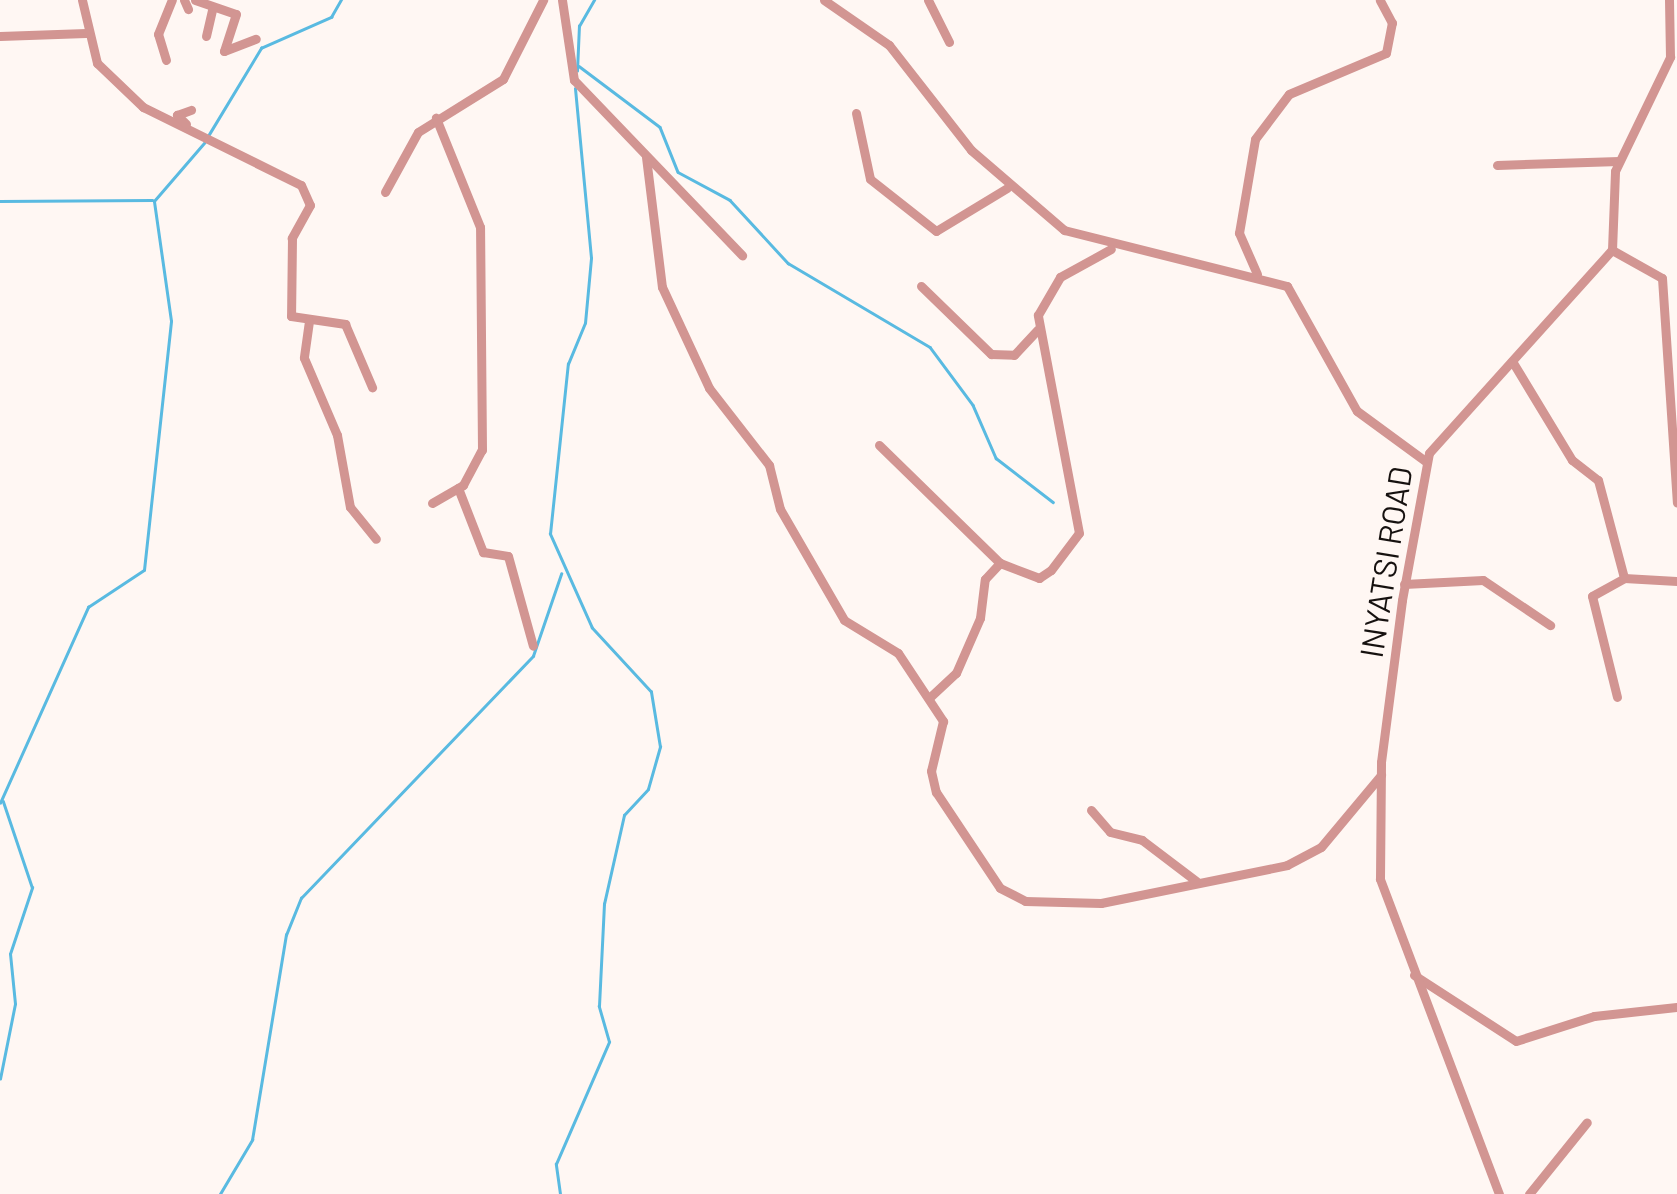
<!DOCTYPE html>
<html>
<head>
<meta charset="utf-8">
<style>
	body { margin:0 }
	#map { position:relative; width:1677px; height:1194px; overflow:hidden; background:#fff7f3; font-family:Barlow,sans-serif }
	div>[style] { position:absolute }
	.stream>* { height:2.5px; margin:-1.25px; padding:0 1.25px; transform-origin:1.25px; border-radius:1.25px; background:#59bae1 }
	.minor>* { height:9px; margin:-4.5px; padding:0 4.5px; transform-origin:4.5px; border-radius:4.5px; background:#d29592 }
	span { translate:-50% -50%; white-space:nowrap; text-align:center; line-height:1.15; -webkit-text-stroke:10px #fff7f3; paint-order:stroke }
	.street-label { font-size:32px; color:#16110f }
</style>
</head>
<body>
<div id="map">
	<div class="stream">
		<i style="left:579px;top:66px;width:101px;rotate:37deg"></i>
		<i style="left:660px;top:127px;width:48px;rotate:68.2deg"></i>
		<i style="left:678px;top:172px;width:59px;rotate:28.3deg"></i>
		<i style="left:730px;top:200px;width:86px;rotate:47.4deg"></i>
		<i style="left:788px;top:263px;width:165px;rotate:30.6deg"></i>
		<i style="left:930px;top:347px;width:72px;rotate:53.4deg"></i>
		<i style="left:973px;top:405px;width:58px;rotate:66.5deg"></i>
		<i style="left:996px;top:458px;width:72px;rotate:37.7deg"></i>
		<i style="left:577px;top:71px;width:45px;rotate:-87.5deg"></i>
		<i style="left:579px;top:26px;width:30px;rotate:-60deg"></i>
		<i style="left:208px;top:136px;width:103px;rotate:-58.9deg"></i>
		<i style="left:261px;top:48px;width:77px;rotate:-23.9deg"></i>
		<i style="left:331px;top:17px;width:20px;rotate:-60deg"></i>
		<i style="left:0;top:201px;width:152px;rotate:-0.4deg"></i>
		<i style="left:0;top:803px;width:215px;rotate:-65.8deg"></i>
		<i style="left:88px;top:607px;width:67px;rotate:-33.5deg"></i>
		<i style="left:144px;top:570px;width:250px;rotate:-83.8deg"></i>
		<i style="left:171px;top:321px;width:121px;rotate:-98.1deg"></i>
		<i style="left:154px;top:201px;width:77px;rotate:-49.2deg"></i>
		<i style="left:0;top:1079px;width:76px;rotate:-78.7deg"></i>
		<i style="left:15px;top:1004px;width:50px;rotate:-95.7deg"></i>
		<i style="left:10px;top:954px;width:70px;rotate:-71.6deg"></i>
		<i style="left:32px;top:888px;width:91px;rotate:-108.6deg"></i>
		<i style="left:220px;top:1194px;width:63px;rotate:-59.3deg"></i>
		<i style="left:252px;top:1140px;width:208px;rotate:-80.6deg"></i>
		<i style="left:286px;top:935px;width:40px;rotate:-68deg"></i>
		<i style="left:301px;top:898px;width:335px;rotate:-46.2deg"></i>
		<i style="left:533px;top:656px;width:87px;rotate:-71.1deg"></i>
		<i style="left:560px;top:1194px;width:30px;rotate:-98deg"></i>
		<i style="left:556px;top:1164px;width:133px;rotate:-66.5deg"></i>
		<i style="left:609px;top:1042px;width:37px;rotate:-106deg"></i>
		<i style="left:599px;top:1006px;width:102px;rotate:-87.2deg"></i>
		<i style="left:604px;top:904px;width:91px;rotate:-77.3deg"></i>
		<i style="left:624px;top:815px;width:35px;rotate:-47deg"></i>
		<i style="left:648px;top:789px;width:44px;rotate:-74.1deg"></i>
		<i style="left:660px;top:747px;width:56px;rotate:-99.3deg"></i>
		<i style="left:651px;top:692px;width:87px;rotate:-132.7deg"></i>
		<i style="left:592px;top:628px;width:103px;rotate:-114.1deg"></i>
		<i style="left:550px;top:534px;width:171px;rotate:-84deg"></i>
		<i style="left:568px;top:364px;width:44px;rotate:-67.5deg"></i>
		<i style="left:585px;top:323px;width:65px;rotate:-84.7deg"></i>
		<i style="left:591px;top:258px;width:170px;rotate:-95.4deg"></i>
	</div>
	<div class="minor">
		<i style="left:82px;top:0;width:65px;rotate:76.6deg"></i>
		<i style="left:97px;top:63px;width:64px;rotate:43.7deg"></i>
		<i style="left:143px;top:107px;width:176px;rotate:26.3deg"></i>
		<i style="left:301px;top:185px;width:22px;rotate:66deg"></i>
		<i style="left:310px;top:205px;width:38px;rotate:119deg"></i>
		<i style="left:292px;top:238px;width:78px;rotate:90.7deg"></i>
		<i style="left:291px;top:316px;width:55px;rotate:8.4deg"></i>
		<i style="left:345px;top:324px;width:69px;rotate:66.8deg"></i>
		<i style="left:184px;top:0;width:10px;rotate:66deg"></i>
		<i style="left:195px;top:0;width:43px;rotate:18.9deg"></i>
		<i style="left:236px;top:14px;width:39px;rotate:108deg"></i>
		<i style="left:224px;top:51px;width:34px;rotate:-21deg"></i>
		<i style="left:562px;top:0;width:81px;rotate:81.5deg"></i>
		<i style="left:574px;top:80px;width:243px;rotate:46.2deg"></i>
		<i style="left:824px;top:0;width:79px;rotate:34.7deg"></i>
		<i style="left:889px;top:45px;width:133px;rotate:52deg"></i>
		<i style="left:971px;top:150px;width:123px;rotate:40.7deg"></i>
		<i style="left:1064px;top:230px;width:230px;rotate:14.1deg"></i>
		<i style="left:1287px;top:286px;width:143px;rotate:60.8deg"></i>
		<i style="left:1357px;top:411px;width:84px;rotate:36.3deg"></i>
		<i style="left:928px;top:0;width:47px;rotate:63.4deg"></i>
		<i style="left:0;top:36px;width:86px;rotate:-2deg"></i>
		<i style="left:206px;top:36px;width:28px;rotate:-77deg"></i>
		<i style="left:166px;top:60px;width:27px;rotate:-107deg"></i>
		<i style="left:158px;top:34px;width:37px;rotate:-68deg"></i>
		<i style="left:856px;top:113px;width:67px;rotate:78deg"></i>
		<i style="left:870px;top:179px;width:84px;rotate:38.2deg"></i>
		<i style="left:936px;top:231px;width:83px;rotate:-31.2deg"></i>
		<i style="left:186px;top:124px;width:13px;rotate:-135deg"></i>
		<i style="left:177px;top:115px;width:15px;rotate:-20deg"></i>
		<i style="left:646px;top:157px;width:131px;rotate:83deg"></i>
		<i style="left:662px;top:287px;width:111px;rotate:65deg"></i>
		<i style="left:709px;top:388px;width:98px;rotate:52.1deg"></i>
		<i style="left:769px;top:465px;width:45px;rotate:76deg"></i>
		<i style="left:780px;top:509px;width:128px;rotate:60deg"></i>
		<i style="left:844px;top:620px;width:63px;rotate:31.4deg"></i>
		<i style="left:898px;top:653px;width:82px;rotate:56.5deg"></i>
		<i style="left:943px;top:721px;width:51px;rotate:103.5deg"></i>
		<i style="left:931px;top:771px;width:22px;rotate:77deg"></i>
		<i style="left:936px;top:792px;width:115px;rotate:56.3deg"></i>
		<i style="left:1000px;top:888px;width:28px;rotate:27deg"></i>
		<i style="left:1025px;top:901px;width:76px;rotate:1.5deg"></i>
		<i style="left:1101px;top:903px;width:190px;rotate:-11.5deg"></i>
		<i style="left:1287px;top:865px;width:38px;rotate:-28deg"></i>
		<i style="left:1321px;top:847px;width:94px;rotate:-50.2deg"></i>
		<i style="left:1497px;top:165px;width:122px;rotate:-1.9deg"></i>
		<i style="left:385px;top:192px;width:68px;rotate:-61.2deg"></i>
		<i style="left:418px;top:132px;width:100px;rotate:-31.9deg"></i>
		<i style="left:503px;top:79px;width:89px;rotate:-63.1deg"></i>
		<i style="left:1612px;top:250px;width:57px;rotate:29.2deg"></i>
		<i style="left:1662px;top:278px;width:225px;rotate:86.2deg"></i>
		<i style="left:1257px;top:274px;width:45px;rotate:-113.7deg"></i>
		<i style="left:1239px;top:233px;width:95px;rotate:-80.3deg"></i>
		<i style="left:1255px;top:139px;width:56px;rotate:-52.9deg"></i>
		<i style="left:1289px;top:94px;width:105px;rotate:-22.9deg"></i>
		<i style="left:1386px;top:53px;width:31px;rotate:-79deg"></i>
		<i style="left:1392px;top:23px;width:26px;rotate:-118deg"></i>
		<i style="left:921px;top:286px;width:98px;rotate:44.2deg"></i>
		<i style="left:991px;top:354px;width:23px;rotate:2deg"></i>
		<i style="left:1014px;top:355px;width:35px;rotate:-47deg"></i>
		<i style="left:309px;top:321px;width:37px;rotate:98deg"></i>
		<i style="left:304px;top:358px;width:84px;rotate:66.8deg"></i>
		<i style="left:337px;top:435px;width:73px;rotate:79.8deg"></i>
		<i style="left:350px;top:507px;width:41px;rotate:50.9deg"></i>
		<i style="left:1512px;top:361px;width:116px;rotate:58.8deg"></i>
		<i style="left:1572px;top:460px;width:33px;rotate:38deg"></i>
		<i style="left:1598px;top:480px;width:101px;rotate:75.1deg"></i>
		<i style="left:879px;top:445px;width:169px;rotate:44.3deg"></i>
		<i style="left:1000px;top:563px;width:42px;rotate:21deg"></i>
		<i style="left:1039px;top:578px;width:14px;rotate:-34deg"></i>
		<i style="left:1051px;top:570px;width:46px;rotate:-52.9deg"></i>
		<i style="left:1079px;top:533px;width:222px;rotate:-100.7deg"></i>
		<i style="left:1038px;top:315px;width:44px;rotate:-59.9deg"></i>
		<i style="left:1060px;top:277px;width:58px;rotate:-28.8deg"></i>
		<i style="left:458px;top:488px;width:69px;rotate:68.7deg"></i>
		<i style="left:483px;top:552px;width:25px;rotate:9deg"></i>
		<i style="left:508px;top:556px;width:93px;rotate:74.5deg"></i>
		<i style="left:432px;top:503px;width:36px;rotate:-30deg"></i>
		<i style="left:463px;top:485px;width:40px;rotate:-62deg"></i>
		<i style="left:482px;top:450px;width:223px;rotate:-90.5deg"></i>
		<i style="left:480px;top:227px;width:118px;rotate:-112deg"></i>
		<i style="left:1404px;top:584px;width:79px;rotate:-2.9deg"></i>
		<i style="left:1483px;top:580px;width:81px;rotate:33.9deg"></i>
		<i style="left:1617px;top:697px;width:104px;rotate:-103.9deg"></i>
		<i style="left:1592px;top:596px;width:37px;rotate:-29deg"></i>
		<i style="left:1624px;top:578px;width:53px;rotate:3.2deg"></i>
		<i style="left:929px;top:698px;width:37px;rotate:-43deg"></i>
		<i style="left:956px;top:673px;width:60px;rotate:-66.4deg"></i>
		<i style="left:980px;top:618px;width:39px;rotate:-83deg"></i>
		<i style="left:985px;top:579px;width:22px;rotate:-47deg"></i>
		<i style="left:1091px;top:810px;width:29px;rotate:49deg"></i>
		<i style="left:1110px;top:832px;width:33px;rotate:14deg"></i>
		<i style="left:1142px;top:840px;width:68px;rotate:37.2deg"></i>
		<i style="left:1414px;top:975px;width:121px;rotate:32.9deg"></i>
		<i style="left:1516px;top:1041px;width:82px;rotate:-17.8deg"></i>
		<i style="left:1594px;top:1016px;width:83px;rotate:-6.2deg"></i>
		<i style="left:1499px;top:1194px;width:337px;rotate:-110.7deg"></i>
		<i style="left:1380px;top:879px;width:117px;rotate:-89.5deg"></i>
		<i style="left:1381px;top:762px;width:163px;rotate:-82.6deg"></i>
		<i style="left:1402px;top:600px;width:149px;rotate:-79.6deg"></i>
		<i style="left:1429px;top:453px;width:273px;rotate:-48deg"></i>
		<i style="left:1612px;top:250px;width:79px;rotate:-87.8deg"></i>
		<i style="left:1615px;top:171px;width:127px;rotate:-64.2deg"></i>
		<i style="left:1670px;top:57px;width:57px;rotate:-91deg"></i>
		<i style="left:1529px;top:1194px;width:92px;rotate:-51.1deg"></i>
	</div>
	<div class="street-label">
		<span style="left:1385px;top:562px;rotate:-81deg">INYATSI ROAD</span>
	</div>
</div>
</body>
</html>
